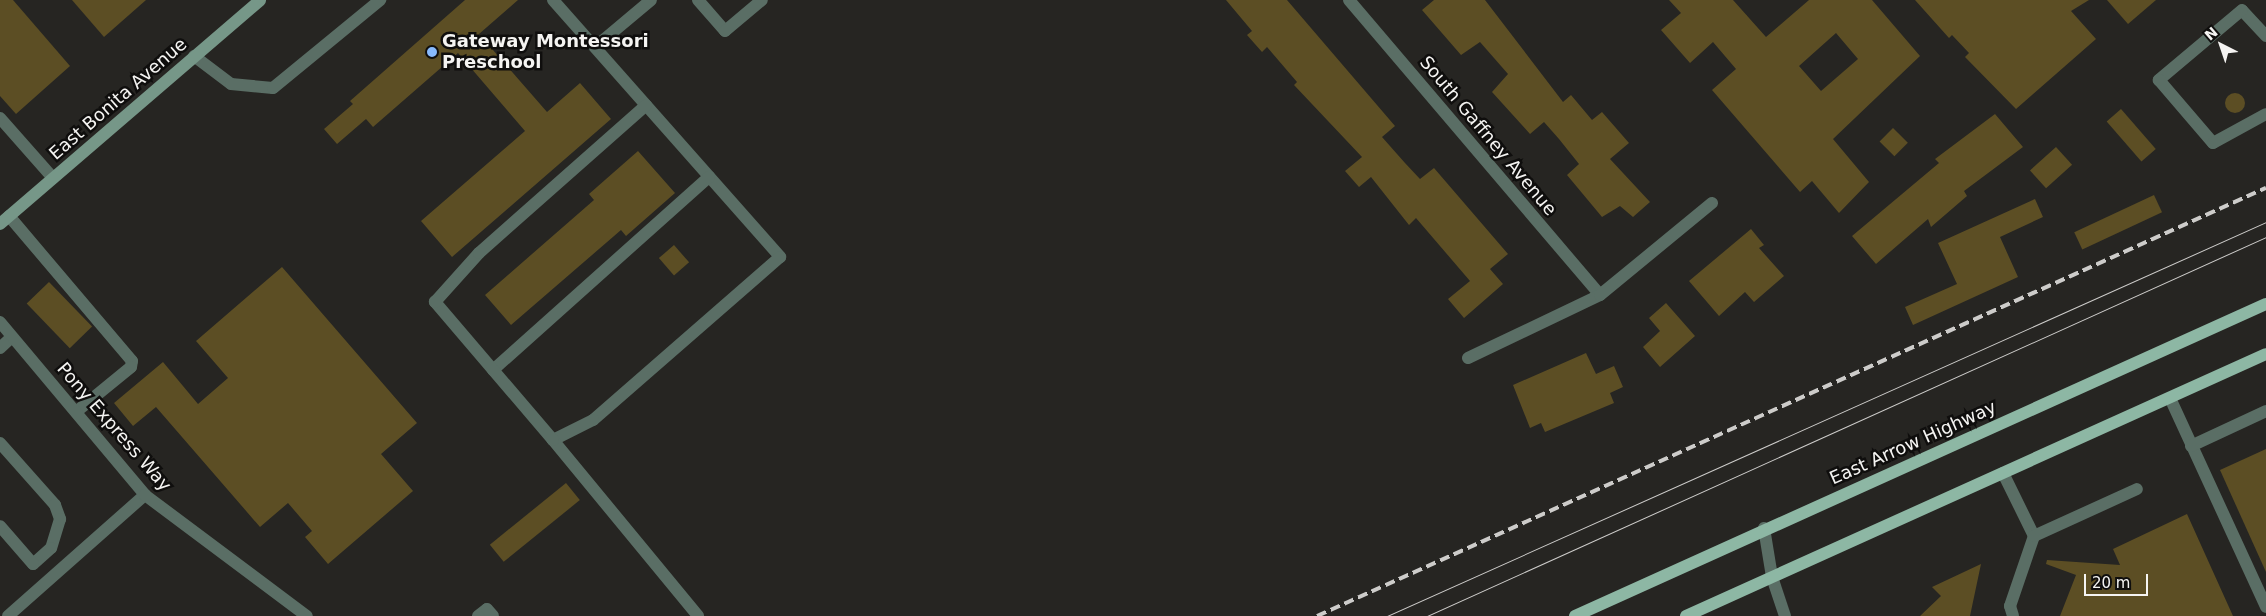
<!DOCTYPE html>
<html>
<head>
<meta charset="utf-8">
<style>
	body { margin:0 }
	#map { position:relative; width:2266px; height:616px; overflow:hidden; background:#262522; font-family:"DejaVu Sans",sans-serif }
	div>[style] { position:absolute }
	.building>* { inset:0; background:#5c4e24; transform-origin:0 0 }
	.round { border-radius:50% }
	.service>* { height:12px; margin:-6px; padding:0 6px; transform-origin:6px; border-radius:6px; background:#5a6e65 }
	.minor>* { height:12px; margin:-6px; padding:0 6px; transform-origin:6px; border-radius:6px; background:#5a6e65 }
	.secondary>* { height:12px; margin:-6px; padding:0 6px; transform-origin:6px; border-radius:6px; background:#769788 }
	.primary>* { height:12px; margin:-6px; padding:0 6px; transform-origin:6px; border-radius:6px; background:#8db7a4 }
	.tram>* { height:1px; margin:-0.5px; padding:0 0.5px; transform-origin:0.5px; border-radius:0.5px; background:#cdccca }
	.rail>* { height:4px; margin-top:-2px; transform-origin:0; background:repeating-linear-gradient(90deg,#cdccca 0 10px,transparent 0 15px) }
	.dots>* { width:14px; height:14px; translate:-50% -50%; box-sizing:border-box; border:2px solid #0f0e0d; border-radius:50% }
	span { translate:-50% -50%; white-space:nowrap; text-align:center; line-height:1.15; -webkit-text-stroke:5px #0f0e0d; paint-order:stroke }
	.poi-label { font-size:18px; color:#f5f4f2; font-weight:700 }
	.left { translate:0 -50%; text-align:left }
	.street-label { font-size:18px; color:#f5f4f2 }
	.north { position:absolute; left:2196px; top:20px; width:50px; height:50px; -webkit-text-stroke:4px #0f0e0d; paint-order:stroke; rotate:319deg; font-size:14px; font-weight:700; line-height:20px; text-align:center; color:#f5f4f2 }
	.north::after { content:''; display:block; margin:auto; width:18px; height:22px; background:#f5f4f2; clip-path:polygon(50% 0,100% 100%,50% 72%,0 100%) }
	.scale { position:absolute; left:2084px; top:574px; width:64px; height:22px; box-sizing:border-box; border:2px solid #f5f4f2; border-top:0; padding-left:6px; font-size:15px; line-height:18px; white-space:nowrap; color:#f5f4f2; -webkit-text-stroke:4px #0f0e0d; paint-order:stroke }
</style>
</head>
<body>
<div id="map">
	<div class="building">
		<i style="clip-path:polygon(0 0,13px 0,70px 66px,16px 114px,0 96px)"></i>
		<i style="clip-path:polygon(72px 0,146px 0,104px 37px)"></i>
		<i style="clip-path:polygon(465px 0,518px 0,479px 34px,547px 112px,580px 83px,611px 119px,452px 257px,421px 221px,525px 131px,458px 53px,373px 127px,366px 119px,337px 144px,324px 129px,353px 104px,350px 101px)"></i>
		<i style="clip-path:polygon(1226px 0,1287px 0,1395px 126px,1382px 137px,1405px 163px,1420px 179px,1434px 168px,1508px 254px,1490px 269px,1503px 284px,1464px 318px,1448px 299px,1470px 281px,1416px 218px,1409px 225px,1371px 177px,1359px 187px,1345px 171px,1362px 157px,1294px 85px,1297px 82px,1267px 47px,1262px 52px,1247px 35px,1252px 31px)"></i>
		<i style="clip-path:polygon(1434px 0,1485px 0,1563px 102px,1571px 95px,1592px 120px,1602px 112px,1629px 143px,1610px 159px,1650px 202px,1633px 217px,1620px 206px,1602px 217px,1567px 175px,1579px 164px,1559px 139px,1544px 122px,1530px 134px,1492px 92px,1508px 74px,1480px 42px,1461px 55px,1422px 10px)"></i>
		<i style="clip-path:polygon(evenodd,1669px 0,1733px 0,1766px 37px,1809px 0,1872px 0,1920px 56px,1833px 139px,1869px 182px,1839px 213px,1812px 181px,1800px 192px,1712px 90px,1736px 69px,1713px 42px,1690px 63px,1661px 30px,1681px 13px,1669px 0,1836px 33px,1858px 59px,1821px 91px,1799px 66px,1836px 33px)"></i>
		<i style="clip-path:polygon(1915px 0,2089px 0,2071px 11px,2096px 39px,2016px 109px,1965px 57px,1969px 53px,1952px 35px,1949px 38px)"></i>
		<i style="clip-path:polygon(2107px 0,2156px 0,2128px 24px)"></i>
		<i class="round" style="left:2225px;top:93px;width:20px;height:20px"></i>
		<i style="left:2121px;top:109px;width:53px;height:19px;rotate:49deg"></i>
		<i style="clip-path:polygon(1995px 114px,2023px 147px,1964px 191px,1967px 196px,1931px 227px,1928px 219px,1876px 264px,1852px 236px,1939px 163px,1935px 159px)"></i>
		<i style="left:1893px;top:128px;width:21px;height:19px;rotate:45deg"></i>
		<i style="left:2056px;top:147px;width:24px;height:35px;rotate:48deg"></i>
		<i style="clip-path:polygon(638px 151px,675px 193px,626px 236px,621px 230px,511px 325px,485px 295px,594px 200px,589px 194px)"></i>
		<i style="left:2154px;top:195px;width:19px;height:88px;rotate:65deg"></i>
		<i style="clip-path:polygon(2035px 199px,2043px 217px,2000px 237px,2018px 277px,1913px 325px,1905px 307px,1957px 284px,1938px 243px)"></i>
		<i style="clip-path:polygon(1751px 229px,1764px 245px,1759px 248px,1784px 276px,1754px 302px,1745px 292px,1719px 316px,1689px 281px)"></i>
		<i style="left:674px;top:245px;width:23px;height:20px;rotate:49deg"></i>
		<i style="clip-path:polygon(282px 267px,417px 423px,381px 454px,413px 491px,328px 564px,305px 537px,312px 531px,288px 503px,260px 527px,156px 407px,133px 426px,114px 403px,163px 362px,198px 404px,228px 378px,196px 341px)"></i>
		<i style="left:49px;top:282px;width:62px;height:31px;rotate:46deg"></i>
		<i style="clip-path:polygon(1666px 303px,1695px 336px,1660px 367px,1643px 347px,1660px 331px,1649px 318px)"></i>
		<i style="clip-path:polygon(1586px 353px,1596px 374px,1614px 366px,1623px 387px,1610px 393px,1614px 403px,1545px 432px,1541px 423px,1530px 428px,1513px 385px)"></i>
		<i style="clip-path:polygon(2266px 449px,2266px 572px,2220px 470px)"></i>
		<i style="left:566px;top:483px;width:22px;height:98px;rotate:51deg"></i>
		<i style="clip-path:polygon(2187px 514px,2233px 616px,2060px 616px,2076px 575px,2046px 564px,2047px 560px,2120px 565px,2113px 549px)"></i>
		<i style="clip-path:polygon(1981px 564px,1970px 616px,1920px 616px,1941px 596px,1932px 587px)"></i>
	</div>
	<div class="service">
		<i style="left:553px;top:0;width:343px;rotate:48.5deg"></i>
		<i style="left:780px;top:257px;width:248px;rotate:138.9deg"></i>
		<i style="left:593px;top:420px;width:45px;rotate:153.4deg"></i>
		<i style="left:553px;top:440px;width:228px;rotate:50.5deg"></i>
		<i style="left:698px;top:0;width:41px;rotate:48.9deg"></i>
		<i style="left:725px;top:31px;width:48px;rotate:-40deg"></i>
		<i style="left:2266px;top:36px;width:35px;rotate:-133deg"></i>
		<i style="left:2242px;top:10px;width:109px;rotate:139.9deg"></i>
		<i style="left:2159px;top:80px;width:83px;rotate:49.4deg"></i>
		<i style="left:2213px;top:143px;width:60px;rotate:-28.7deg"></i>
		<i style="left:595px;top:47px;width:73px;rotate:-40deg"></i>
		<i style="left:194px;top:56px;width:46px;rotate:37.1deg"></i>
		<i style="left:231px;top:84px;width:42px;rotate:5.4deg"></i>
		<i style="left:273px;top:88px;width:139px;rotate:-39.4deg"></i>
		<i style="left:0;top:118px;width:80px;rotate:48.5deg"></i>
		<i style="left:9px;top:216px;width:190px;rotate:49.7deg"></i>
		<i style="left:132px;top:361px;width:6px;rotate:99deg"></i>
		<i style="left:131px;top:367px;width:71px;rotate:140.7deg"></i>
		<i style="left:0;top:348px;width:16px;rotate:-43deg"></i>
		<i style="left:493px;top:370px;width:290px;rotate:-41.8deg"></i>
		<i style="left:2170px;top:398px;width:230px;rotate:65.3deg"></i>
		<i style="left:553px;top:440px;width:182px;rotate:-130.5deg"></i>
		<i style="left:435px;top:302px;width:66px;rotate:-48.1deg"></i>
		<i style="left:479px;top:253px;width:223px;rotate:-41.5deg"></i>
		<i style="left:0;top:443px;width:83px;rotate:48.4deg"></i>
		<i style="left:55px;top:505px;width:15px;rotate:70deg"></i>
		<i style="left:60px;top:519px;width:30px;rotate:107deg"></i>
		<i style="left:51px;top:548px;width:24px;rotate:138deg"></i>
		<i style="left:33px;top:564px;width:50px;rotate:-131deg"></i>
		<i style="left:2191px;top:446px;width:83px;rotate:-25deg"></i>
		<i style="left:2003px;top:473px;width:70px;rotate:63.8deg"></i>
		<i style="left:2034px;top:536px;width:74px;rotate:108.9deg"></i>
		<i style="left:2010px;top:606px;width:10px;rotate:73deg"></i>
		<i style="left:1764px;top:528px;width:50px;rotate:80.7deg"></i>
		<i style="left:1772px;top:577px;width:41px;rotate:71.6deg"></i>
		<i style="left:2034px;top:536px;width:113px;rotate:-24.5deg"></i>
		<i style="left:8px;top:616px;width:183px;rotate:-41.5deg"></i>
		<i style="left:478px;top:616px;width:11px;rotate:-38deg"></i>
		<i style="left:487px;top:609px;width:9px;rotate:49deg"></i>
	</div>
	<div class="minor">
		<i style="left:1349px;top:0;width:387px;rotate:49.6deg"></i>
		<i style="left:0;top:322px;width:226px;rotate:50deg"></i>
		<i style="left:145px;top:495px;width:202px;rotate:36.8deg"></i>
		<i style="left:1468px;top:358px;width:146px;rotate:-25.5deg"></i>
		<i style="left:1600px;top:295px;width:145px;rotate:-39.4deg"></i>
	</div>
	<div class="secondary">
		<i style="left:0;top:224px;width:343px;rotate:-40.7deg"></i>
	</div>
	<div class="primary">
		<i style="left:1575px;top:616px;width:758px;rotate:-24.3deg"></i>
		<i style="left:1686px;top:616px;width:636px;rotate:-24.31deg"></i>
	</div>
	<div class="tram">
		<i style="left:1387px;top:616px;width:963px;rotate:-24.14deg"></i>
		<i style="left:1427px;top:616px;width:921px;rotate:-24.31deg"></i>
	</div>
	<div class="rail">
		<i style="left:1317px;top:616px;width:1041px;rotate:-24.28deg"></i>
	</div>
	<div class="dots">
		<i style="left:432px;top:52px;background:#88bafc"></i>
	</div>
	<div class="poi-label">
		<span class="left" style="left:442px;top:52px">Gateway Montessori<br>Preschool</span>
	</div>
	<div class="street-label">
		<span style="left:118px;top:99px;rotate:-41deg">East Bonita Avenue</span>
		<span style="left:1488px;top:136px;rotate:50deg">South Gaffney Avenue</span>
		<span style="left:114px;top:427px;rotate:49deg">Pony Express Way</span>
		<span style="left:1913px;top:443px;rotate:-24deg">East Arrow Highway</span>
	</div>
	<div class="north">N</div>
	<div class="scale">20 m</div>
</div>
</body>
</html>
